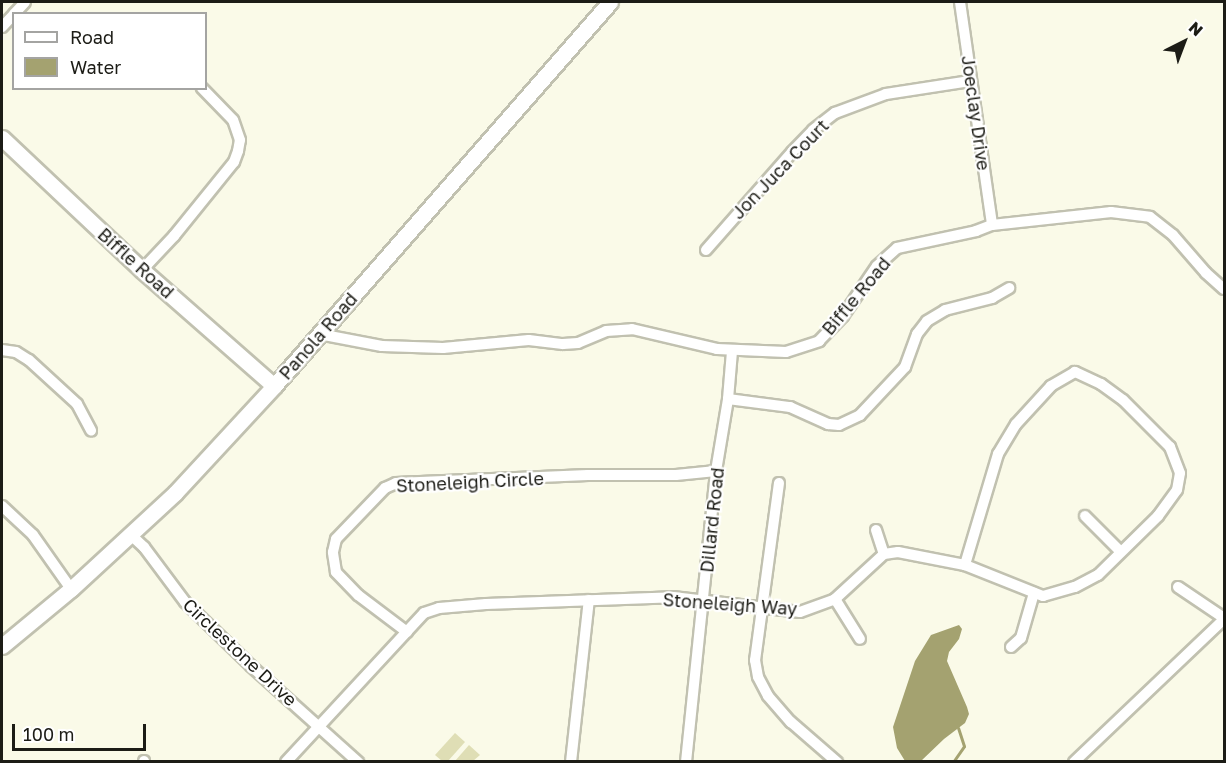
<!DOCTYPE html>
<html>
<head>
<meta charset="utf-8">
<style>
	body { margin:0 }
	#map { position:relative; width:1226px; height:763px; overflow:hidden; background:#fafae8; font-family:"Golos Text",sans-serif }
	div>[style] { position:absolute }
	.green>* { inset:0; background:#dfdeb5 }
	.water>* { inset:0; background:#a4a270 }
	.stream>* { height:3px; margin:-1.5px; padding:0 1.5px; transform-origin:1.5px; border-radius:1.5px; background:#a4a270 }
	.roads { filter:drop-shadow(2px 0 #c1c1b0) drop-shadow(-2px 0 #c1c1b0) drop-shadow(0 2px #c1c1b0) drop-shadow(0 -2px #c1c1b0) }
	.street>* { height:10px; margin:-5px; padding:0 5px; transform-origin:5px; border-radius:5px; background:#fff }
	.secondary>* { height:15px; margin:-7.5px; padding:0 7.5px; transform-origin:7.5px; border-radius:7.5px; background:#fff }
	span { translate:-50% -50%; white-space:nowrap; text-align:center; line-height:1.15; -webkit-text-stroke:4.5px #fff; paint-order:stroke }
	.street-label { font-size:18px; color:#1c1c16 }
	.frame { position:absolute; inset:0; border:3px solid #1c1c16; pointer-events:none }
	.legend { position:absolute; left:12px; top:12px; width:195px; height:78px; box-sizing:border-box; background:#fff; border:2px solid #a4a4a2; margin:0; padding:8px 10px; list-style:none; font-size:18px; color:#1c1c16 }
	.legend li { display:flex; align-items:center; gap:12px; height:30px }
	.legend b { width:30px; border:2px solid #a4a4a2 }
	.north { position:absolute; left:1154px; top:12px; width:60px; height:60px; -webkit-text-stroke:4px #fff; paint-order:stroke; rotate:42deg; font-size:16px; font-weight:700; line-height:24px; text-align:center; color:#1c1c16 }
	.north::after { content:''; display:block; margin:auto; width:21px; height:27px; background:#1c1c16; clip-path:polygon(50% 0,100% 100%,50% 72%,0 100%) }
	.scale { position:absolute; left:12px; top:724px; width:134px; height:27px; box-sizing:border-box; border:3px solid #1c1c16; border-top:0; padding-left:8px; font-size:18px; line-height:21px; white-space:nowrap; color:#1c1c16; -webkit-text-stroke:4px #fff; paint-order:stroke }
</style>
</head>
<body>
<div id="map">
	<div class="green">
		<i style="clip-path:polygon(455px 733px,465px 742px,448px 761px,442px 761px,435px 755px)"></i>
		<i style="clip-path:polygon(469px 745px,480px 755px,473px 761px,455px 761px)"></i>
	</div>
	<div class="water">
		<i style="clip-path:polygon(959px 625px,962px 629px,959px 639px,949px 652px,947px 661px,967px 707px,969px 714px,965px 723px,944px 739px,921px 761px,905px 761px,897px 748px,893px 727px,915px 661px,931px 635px)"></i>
	</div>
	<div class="stream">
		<i style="left:953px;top:762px;width:19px;rotate:-55deg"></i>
		<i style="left:964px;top:746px;width:19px;rotate:-108deg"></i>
	</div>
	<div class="roads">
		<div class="street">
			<i style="left:960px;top:2px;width:225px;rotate:81.8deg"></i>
			<i style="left:14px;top:14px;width:16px;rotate:-47deg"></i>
			<i style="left:2px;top:27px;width:18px;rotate:-47deg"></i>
			<i style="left:706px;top:250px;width:130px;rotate:-48.7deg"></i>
			<i style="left:792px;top:152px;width:30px;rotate:-46deg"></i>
			<i style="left:813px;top:130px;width:28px;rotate:-38deg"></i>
			<i style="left:835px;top:113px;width:54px;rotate:-20.4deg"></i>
			<i style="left:886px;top:94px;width:85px;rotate:-8.8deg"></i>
			<i style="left:142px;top:270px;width:47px;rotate:-46.7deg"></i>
			<i style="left:174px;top:236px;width:95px;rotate:-51deg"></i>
			<i style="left:234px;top:162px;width:12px;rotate:-70deg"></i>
			<i style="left:238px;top:151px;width:11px;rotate:-80deg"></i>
			<i style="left:240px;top:140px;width:21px;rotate:-109deg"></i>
			<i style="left:233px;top:120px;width:45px;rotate:-134.1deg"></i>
			<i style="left:319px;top:334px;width:64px;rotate:10.8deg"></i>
			<i style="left:382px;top:346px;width:61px;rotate:1.9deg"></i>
			<i style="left:443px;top:348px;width:86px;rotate:-5.3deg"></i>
			<i style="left:529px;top:340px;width:34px;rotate:7deg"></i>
			<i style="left:563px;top:344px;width:15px;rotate:-4deg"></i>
			<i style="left:578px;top:343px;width:30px;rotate:-23deg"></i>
			<i style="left:606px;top:331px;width:26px;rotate:-4deg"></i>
			<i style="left:632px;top:329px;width:87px;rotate:13.2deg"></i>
			<i style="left:717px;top:349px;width:69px;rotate:2.5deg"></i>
			<i style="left:786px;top:352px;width:35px;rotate:-18deg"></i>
			<i style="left:819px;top:341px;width:35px;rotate:-46deg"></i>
			<i style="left:843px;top:316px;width:60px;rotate:-55.8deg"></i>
			<i style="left:877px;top:266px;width:27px;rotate:-42deg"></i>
			<i style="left:897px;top:248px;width:81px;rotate:-12.1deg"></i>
			<i style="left:976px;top:231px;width:17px;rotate:-21deg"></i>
			<i style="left:992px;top:225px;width:120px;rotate:-6.2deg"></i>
			<i style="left:1111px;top:212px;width:39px;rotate:7deg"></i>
			<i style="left:1150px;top:217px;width:29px;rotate:38deg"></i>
			<i style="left:1173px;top:235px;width:50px;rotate:49deg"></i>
			<i style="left:1206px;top:273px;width:24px;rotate:42deg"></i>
			<i style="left:2px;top:350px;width:14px;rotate:8deg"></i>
			<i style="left:16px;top:352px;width:15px;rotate:32deg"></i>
			<i style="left:29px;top:360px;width:65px;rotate:42.5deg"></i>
			<i style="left:77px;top:404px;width:30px;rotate:62deg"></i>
			<i style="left:728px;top:399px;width:63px;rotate:7.4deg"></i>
			<i style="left:790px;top:407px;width:42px;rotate:24.1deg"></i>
			<i style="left:828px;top:424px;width:11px;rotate:5deg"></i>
			<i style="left:839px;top:425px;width:23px;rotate:-25deg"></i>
			<i style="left:860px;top:415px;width:66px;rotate:-46.8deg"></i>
			<i style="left:905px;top:367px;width:35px;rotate:-70deg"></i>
			<i style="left:917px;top:334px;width:16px;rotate:-52deg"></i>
			<i style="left:927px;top:321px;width:21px;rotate:-31deg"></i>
			<i style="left:945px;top:310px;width:49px;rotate:-14.3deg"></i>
			<i style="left:992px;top:298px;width:20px;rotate:-30deg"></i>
			<i style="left:779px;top:483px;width:179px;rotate:97.7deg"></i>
			<i style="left:755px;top:660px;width:17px;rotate:80deg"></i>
			<i style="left:758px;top:677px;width:21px;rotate:62deg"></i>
			<i style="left:768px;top:696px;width:35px;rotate:49deg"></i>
			<i style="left:791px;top:722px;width:61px;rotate:41deg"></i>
			<i style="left:2px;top:506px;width:42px;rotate:43.1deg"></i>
			<i style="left:33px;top:535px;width:66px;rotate:54.9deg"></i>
			<i style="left:1085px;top:516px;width:49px;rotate:45deg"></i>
			<i style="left:876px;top:530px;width:25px;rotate:72deg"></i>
			<i style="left:131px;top:535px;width:18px;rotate:43deg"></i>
			<i style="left:144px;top:547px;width:69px;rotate:53.3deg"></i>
			<i style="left:185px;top:602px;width:92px;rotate:44.1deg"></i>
			<i style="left:251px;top:666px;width:144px;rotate:41.9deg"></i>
			<i style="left:1178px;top:587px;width:55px;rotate:34deg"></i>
			<i style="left:835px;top:599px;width:47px;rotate:58deg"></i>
			<i style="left:407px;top:632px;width:61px;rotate:-142.9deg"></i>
			<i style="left:358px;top:595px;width:32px;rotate:-134deg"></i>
			<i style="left:336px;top:572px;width:20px;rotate:-99deg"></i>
			<i style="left:333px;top:552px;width:13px;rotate:-77deg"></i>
			<i style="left:336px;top:539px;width:71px;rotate:-46.1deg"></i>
			<i style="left:385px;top:488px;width:12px;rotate:-24deg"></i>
			<i style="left:396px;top:483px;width:192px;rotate:-2.4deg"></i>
			<i style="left:588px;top:475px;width:88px"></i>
			<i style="left:676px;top:475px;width:40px;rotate:-5.7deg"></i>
			<i style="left:1011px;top:647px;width:13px;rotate:-42deg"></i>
			<i style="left:1021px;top:638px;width:47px;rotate:-73.9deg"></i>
			<i style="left:144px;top:761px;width:1px;rotate:90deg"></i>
			<i style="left:286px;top:762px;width:203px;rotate:-47.2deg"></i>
			<i style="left:424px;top:613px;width:16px;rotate:-18deg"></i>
			<i style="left:439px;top:608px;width:47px;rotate:-4.9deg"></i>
			<i style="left:486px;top:604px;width:187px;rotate:-2.1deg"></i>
			<i style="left:673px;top:597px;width:128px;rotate:6.7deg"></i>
			<i style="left:800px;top:612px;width:37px;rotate:-20deg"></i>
			<i style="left:835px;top:599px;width:67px;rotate:-42.6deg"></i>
			<i style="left:884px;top:554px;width:14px;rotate:-8deg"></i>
			<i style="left:898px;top:552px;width:68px;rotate:11deg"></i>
			<i style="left:965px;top:565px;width:84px;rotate:21.7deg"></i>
			<i style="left:1043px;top:596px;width:33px;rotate:-16deg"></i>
			<i style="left:1075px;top:587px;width:26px;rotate:-28deg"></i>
			<i style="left:1098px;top:575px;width:84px;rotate:-44.5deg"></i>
			<i style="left:1158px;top:516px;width:32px;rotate:-54deg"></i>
			<i style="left:1177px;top:490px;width:17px;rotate:-80deg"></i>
			<i style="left:1180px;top:473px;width:28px;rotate:-111deg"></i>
			<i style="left:1170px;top:447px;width:66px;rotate:-135deg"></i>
			<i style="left:1123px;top:400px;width:27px;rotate:-144deg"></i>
			<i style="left:1101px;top:384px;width:29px;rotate:-155deg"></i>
			<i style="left:1075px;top:372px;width:28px;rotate:150deg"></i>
			<i style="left:1051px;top:386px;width:52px;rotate:132.6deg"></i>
			<i style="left:1016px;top:424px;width:35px;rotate:121deg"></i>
			<i style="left:998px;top:454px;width:116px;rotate:106.6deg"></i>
			<i style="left:571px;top:762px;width:163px;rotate:-83.7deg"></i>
			<i style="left:686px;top:762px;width:293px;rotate:-84.1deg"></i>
			<i style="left:716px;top:471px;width:73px;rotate:-80.5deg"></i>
			<i style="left:728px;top:399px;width:48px;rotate:-85.2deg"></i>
			<i style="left:1074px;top:762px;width:207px;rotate:-43.6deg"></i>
		</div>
		<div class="secondary">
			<i style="left:2px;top:138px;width:192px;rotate:43.3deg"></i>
			<i style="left:142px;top:270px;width:176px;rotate:41.3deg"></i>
			<i style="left:2px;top:646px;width:89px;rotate:-39.6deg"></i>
			<i style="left:71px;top:589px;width:142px;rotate:-42.7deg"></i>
			<i style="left:175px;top:493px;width:146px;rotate:-47.2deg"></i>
			<i style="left:274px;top:386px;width:510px;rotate:-48.81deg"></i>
		</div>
	</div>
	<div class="street-label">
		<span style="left:976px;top:113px;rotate:82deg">Joeclay Drive</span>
		<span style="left:780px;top:169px;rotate:-46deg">Jon Juca Court</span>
		<span style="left:136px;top:263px;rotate:42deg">Biffle Road</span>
		<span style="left:856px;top:296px;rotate:-50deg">Biffle Road</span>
		<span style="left:318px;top:336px;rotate:-49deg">Panola Road</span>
		<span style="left:470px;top:482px;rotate:-3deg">Stoneleigh Circle</span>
		<span style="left:712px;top:520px;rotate:-84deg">Dillard Road</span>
		<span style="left:730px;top:604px;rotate:4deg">Stoneleigh Way</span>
		<span style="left:240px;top:652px;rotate:43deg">Circlestone Drive</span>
	</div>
	<div class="frame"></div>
	<ul class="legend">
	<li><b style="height:8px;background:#fff"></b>Road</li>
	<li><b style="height:16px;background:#a4a270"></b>Water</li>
	</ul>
	<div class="north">N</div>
	<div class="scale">100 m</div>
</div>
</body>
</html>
